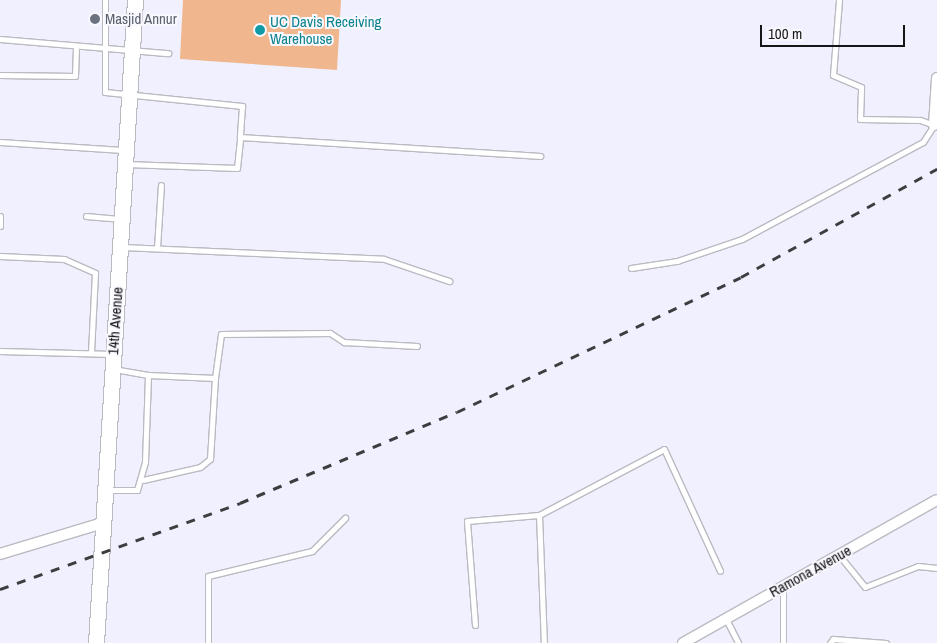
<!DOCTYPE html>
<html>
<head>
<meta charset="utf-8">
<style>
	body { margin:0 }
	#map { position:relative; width:937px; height:643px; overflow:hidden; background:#f8f8fe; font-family:"Archivo Narrow",sans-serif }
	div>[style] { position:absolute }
	.built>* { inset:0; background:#f0f0ff; transform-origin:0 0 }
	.building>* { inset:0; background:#f0b68d }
	.roads { filter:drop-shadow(1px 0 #babac1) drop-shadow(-1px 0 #babac1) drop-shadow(0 1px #babac1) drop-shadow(0 -1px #babac1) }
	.service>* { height:5px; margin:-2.5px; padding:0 2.5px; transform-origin:2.5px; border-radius:2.5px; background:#fff }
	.minor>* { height:10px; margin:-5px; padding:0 5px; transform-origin:5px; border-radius:5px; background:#fff }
	.secondary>* { height:15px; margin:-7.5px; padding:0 7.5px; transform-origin:7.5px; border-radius:7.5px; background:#fff }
	.rail>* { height:3px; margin-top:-1.5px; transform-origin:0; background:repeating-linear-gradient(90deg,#3d3d40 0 9px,transparent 0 18px) }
	.dots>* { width:14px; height:14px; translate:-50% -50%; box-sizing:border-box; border:2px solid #f8f8fe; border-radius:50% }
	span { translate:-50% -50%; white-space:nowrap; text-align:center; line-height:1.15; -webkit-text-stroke:4px #f8f8fe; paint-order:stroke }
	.worship-label { font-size:15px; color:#5b616d }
	.left { translate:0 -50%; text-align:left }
	.culture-label { font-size:15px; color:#0d838f }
	.street-label { font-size:15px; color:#151517 }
	.scale { position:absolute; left:760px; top:25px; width:145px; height:22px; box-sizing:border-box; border:2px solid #151517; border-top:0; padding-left:6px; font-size:15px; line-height:18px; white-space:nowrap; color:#151517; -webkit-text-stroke:4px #f8f8fe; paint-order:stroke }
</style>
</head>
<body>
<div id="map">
	<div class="built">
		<i style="left:0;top:0;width:937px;height:643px"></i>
	</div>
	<div class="building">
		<i style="clip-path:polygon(183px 0,341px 0,337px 70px,180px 59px)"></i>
	</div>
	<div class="roads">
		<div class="service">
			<i style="left:105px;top:0;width:92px;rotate:90deg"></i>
			<i style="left:105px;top:92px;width:138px;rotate:5.8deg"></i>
			<i style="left:242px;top:106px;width:31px;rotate:94deg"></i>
			<i style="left:240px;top:137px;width:301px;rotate:3.6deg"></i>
			<i style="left:0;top:39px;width:169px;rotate:4.8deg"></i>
			<i style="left:0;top:75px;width:75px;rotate:0.8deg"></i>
			<i style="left:75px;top:76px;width:30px;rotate:-88deg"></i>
			<i style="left:0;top:142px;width:123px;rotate:3.7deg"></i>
			<i style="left:126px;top:164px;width:111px;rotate:2.1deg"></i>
			<i style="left:237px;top:168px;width:31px;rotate:-84deg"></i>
			<i style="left:0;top:216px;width:10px;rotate:90deg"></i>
			<i style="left:86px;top:216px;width:33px;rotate:5deg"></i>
			<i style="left:123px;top:247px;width:261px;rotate:2.6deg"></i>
			<i style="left:384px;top:259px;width:69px;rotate:18.7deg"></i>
			<i style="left:157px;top:248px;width:63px;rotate:-86.4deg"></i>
			<i style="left:0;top:256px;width:64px;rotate:2.7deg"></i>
			<i style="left:64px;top:259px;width:34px;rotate:24deg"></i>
			<i style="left:95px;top:273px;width:80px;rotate:92.9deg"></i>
			<i style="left:631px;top:268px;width:47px;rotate:-8.7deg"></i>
			<i style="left:677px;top:261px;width:69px;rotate:-18.7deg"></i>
			<i style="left:742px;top:239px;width:205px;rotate:-28.2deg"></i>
			<i style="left:923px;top:142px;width:20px;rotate:-57deg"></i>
			<i style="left:934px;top:125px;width:15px;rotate:-160deg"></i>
			<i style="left:920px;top:120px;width:60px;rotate:-179deg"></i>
			<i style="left:860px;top:119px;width:32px;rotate:-88deg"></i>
			<i style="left:861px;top:87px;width:30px;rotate:-157deg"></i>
			<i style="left:833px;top:75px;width:75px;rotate:-85.4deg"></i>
			<i style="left:0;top:351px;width:113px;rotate:1.5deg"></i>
			<i style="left:215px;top:378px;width:44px;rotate:-82.2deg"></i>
			<i style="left:221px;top:334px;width:109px;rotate:-0.5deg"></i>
			<i style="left:330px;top:333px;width:17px;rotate:33deg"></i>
			<i style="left:344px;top:342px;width:73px;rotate:3.1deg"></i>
			<i style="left:143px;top:480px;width:58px;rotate:-12.8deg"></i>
			<i style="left:200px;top:467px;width:13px;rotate:-39deg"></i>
			<i style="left:210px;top:459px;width:81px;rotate:-86.5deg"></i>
			<i style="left:215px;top:378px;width:67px;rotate:-177.4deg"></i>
			<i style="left:106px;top:490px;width:31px"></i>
			<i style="left:137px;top:490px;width:29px;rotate:-74deg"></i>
			<i style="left:145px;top:462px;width:87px;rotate:-88deg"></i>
			<i style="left:148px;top:375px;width:34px;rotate:-170deg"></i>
			<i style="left:539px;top:515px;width:141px;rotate:-27.8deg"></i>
			<i style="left:664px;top:449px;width:134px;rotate:65.3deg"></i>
			<i style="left:839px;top:555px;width:41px;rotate:50.9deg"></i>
			<i style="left:865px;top:587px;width:57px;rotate:-21.6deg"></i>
			<i style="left:918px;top:566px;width:19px;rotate:6deg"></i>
			<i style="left:783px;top:587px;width:56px;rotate:90deg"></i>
			<i style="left:726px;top:619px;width:27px;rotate:63deg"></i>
			<i style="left:475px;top:625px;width:104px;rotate:-94.4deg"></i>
			<i style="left:467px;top:521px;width:72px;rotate:-4.8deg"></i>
			<i style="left:539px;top:515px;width:128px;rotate:87.8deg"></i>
			<i style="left:208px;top:643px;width:67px;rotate:-90deg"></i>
			<i style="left:208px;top:576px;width:107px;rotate:-13.5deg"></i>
			<i style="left:312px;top:551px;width:47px;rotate:-45deg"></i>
			<i style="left:830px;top:643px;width:5px;rotate:-53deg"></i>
			<i style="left:833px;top:639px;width:53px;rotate:4.3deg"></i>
		</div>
		<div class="minor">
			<i style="left:934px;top:125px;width:47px;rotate:-86.3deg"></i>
			<i style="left:0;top:554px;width:108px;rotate:-16.8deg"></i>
			<i style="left:683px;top:643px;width:291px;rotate:-29.4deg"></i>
		</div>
		<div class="secondary">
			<i style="left:96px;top:643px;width:644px;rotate:-86.53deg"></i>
		</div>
	</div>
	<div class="rail">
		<i style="left:0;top:589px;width:255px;rotate:-19.7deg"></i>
		<i style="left:240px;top:503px;width:235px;rotate:-22.8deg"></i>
		<i style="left:457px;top:412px;width:314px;rotate:-25.4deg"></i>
		<i style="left:741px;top:277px;width:224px;rotate:-28.9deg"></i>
	</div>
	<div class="dots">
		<i style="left:95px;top:19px;background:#6b7280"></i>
		<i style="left:260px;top:30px;background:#0f9aa8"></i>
	</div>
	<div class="worship-label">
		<span class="left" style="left:105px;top:19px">Masjid Annur</span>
	</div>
	<div class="culture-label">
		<span class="left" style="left:270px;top:30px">UC Davis Receiving<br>Warehouse</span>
	</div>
	<div class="street-label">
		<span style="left:115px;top:321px;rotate:-86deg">14th Avenue</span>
		<span style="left:810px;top:571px;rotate:-29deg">Ramona Avenue</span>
	</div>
	<div class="scale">100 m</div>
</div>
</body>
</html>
